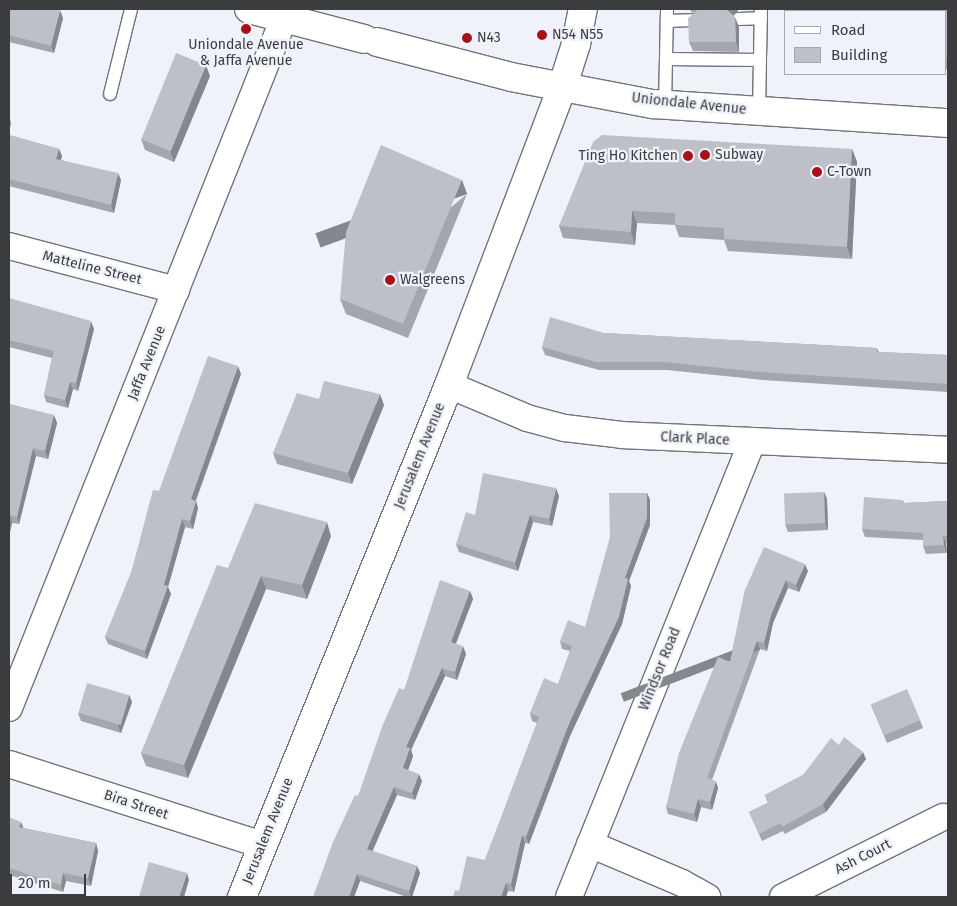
<!DOCTYPE html>
<html>
<head>
<meta charset="utf-8">
<style>
	body { margin:0 }
	#map { position:relative; width:957px; height:906px; overflow:hidden; background:#eff2f9; font-family:"Fira Sans",sans-serif }
	div>[style] { position:absolute }
	.roads { filter:drop-shadow(1px 0 #71747a) drop-shadow(-1px 0 #71747a) drop-shadow(0 1px #71747a) drop-shadow(0 -1px #71747a) }
	.service>* { height:12px; margin:-6px; padding:0 6px; transform-origin:6px; border-radius:6px; background:#fff }
	.minor>* { height:26px; margin:-13px; padding:0 13px; transform-origin:13px; border-radius:13px; background:#fff }
	.secondary>* { height:28px; margin:-14px; padding:0 14px; transform-origin:14px; border-radius:14px; background:#fff }
	.primary>* { height:28px; margin:-14px; padding:0 14px; transform-origin:14px; border-radius:14px; background:#fff }
	.wall>* { inset:0; background:#a3a6ab; transform-origin:0 0 }
	.shaded-wall>* { inset:0; background:#84878b; transform-origin:0 0 }
	.building>* { inset:0; background:#bdc1c7; transform-origin:0 0 }
	.dots>* { width:14px; height:14px; translate:-50% -50%; box-sizing:border-box; border:2px solid #eff2f9; border-radius:50% }
	span { translate:-50% -50%; white-space:nowrap; text-align:center; line-height:1.15; -webkit-text-stroke:4.5px #eff2f9; paint-order:stroke }
	.poi-label { font-size:14px; color:#3a3c3e }
	.left { translate:0 -50%; text-align:left }
	.right { translate:-100% -50%; text-align:right }
	.street-label { font-size:14px; color:#3a3c3e }
	.frame { position:absolute; inset:0; border:10px solid #3a3c3e; pointer-events:none }
	.legend { position:absolute; left:784px; top:10px; width:162px; height:65px; box-sizing:border-box; background:#eff2f9; border:1px solid #a7a9ae; margin:0; padding:6px 9px; list-style:none; font-size:15px; color:#3a3c3e }
	.legend li { display:flex; align-items:center; gap:10px; height:25px }
	.legend b { width:25px; border:1px solid #a7a9ae }
	.scale { position:absolute; left:10px; top:874px; width:76px; height:22px; box-sizing:border-box; border:2px solid #3a3c3e; border-top:0; padding-left:6px; font-size:15px; line-height:18px; white-space:nowrap; color:#3a3c3e; -webkit-text-stroke:4px #eff2f9; paint-order:stroke }
</style>
</head>
<body>
<div id="map">
	<div class="roads">
		<div class="service">
			<i style="left:738px;top:19px;width:23px;rotate:-2deg"></i>
			<i style="left:667px;top:21px;width:25px;rotate:-2deg"></i>
			<i style="left:666px;top:59px;width:94px;rotate:0.6deg"></i>
			<i style="left:110px;top:94px;width:88px;rotate:-76.1deg"></i>
			<i style="left:665px;top:105px;width:96px;rotate:-88.8deg"></i>
			<i style="left:759px;top:111px;width:102px;rotate:-88.9deg"></i>
		</div>
		<div class="minor">
			<i style="left:9px;top:246px;width:173px;rotate:14.8deg"></i>
			<i style="left:449px;top:385px;width:85px;rotate:22.9deg"></i>
			<i style="left:527px;top:418px;width:39px;rotate:15deg"></i>
			<i style="left:565px;top:428px;width:57px;rotate:7deg"></i>
			<i style="left:622px;top:435px;width:326px;rotate:2.6deg"></i>
			<i style="left:9px;top:708px;width:743px;rotate:-68.27deg"></i>
			<i style="left:9px;top:764px;width:267px;rotate:17.7deg"></i>
			<i style="left:590px;top:844px;width:100px;rotate:23deg"></i>
			<i style="left:682px;top:883px;width:29px;rotate:29deg"></i>
			<i style="left:569px;top:897px;width:490px;rotate:-68.1deg"></i>
			<i style="left:783px;top:897px;width:179px;rotate:-26.6deg"></i>
		</div>
		<div class="secondary">
			<i style="left:249px;top:9px;width:119px;rotate:14.6deg"></i>
			<i style="left:377px;top:42px;width:138px;rotate:14.6deg"></i>
			<i style="left:511px;top:77px;width:145px;rotate:10.8deg"></i>
			<i style="left:653px;top:104px;width:296px;rotate:3.7deg"></i>
		</div>
		<div class="primary">
			<i style="left:242px;top:897px;width:552px;rotate:-67.99deg"></i>
			<i style="left:449px;top:385px;width:321px;rotate:-69.2deg"></i>
			<i style="left:563px;top:85px;width:43px;rotate:-72.4deg"></i>
			<i style="left:576px;top:44px;width:36px;rotate:-79deg"></i>
		</div>
	</div>
	<div class="wall">
		<i style="clip-path:polygon(9px 9px,63px 18px,54px 53px,9px 42px)"></i>
		<i style="clip-path:polygon(690px 9px,738px 9px,738px 11px,733px 16px,739px 27px,739px 52px,693px 51px,689px 42px,694px 13px,691px 12px)"></i>
		<i style="left:948px;top:9px;width:60px;height:3px;rotate:90deg"></i>
		<i style="clip-path:polygon(210px 76px,174px 162px,145px 150px,141px 139px)"></i>
		<i style="clip-path:polygon(9px 135px,59px 149px,62px 156px,61px 160px,121px 180px,114px 213px,9px 186px)"></i>
		<i style="clip-path:polygon(852px 149px,857px 162px,852px 259px,728px 251px,724px 240px,679px 237px,675px 225px,637px 223px,635px 245px,563px 238px,559px 226px)"></i>
		<i style="clip-path:polygon(467px 194px,408px 338px,346px 314px,340px 299px)"></i>
		<i style="clip-path:polygon(9px 298px,94px 329px,78px 391px,73px 389px,68px 408px,46px 402px,44px 395px,52px 358px,9px 347px)"></i>
		<i style="clip-path:polygon(604px 333px,877px 348px,879px 352px,948px 355px,948px 392px,763px 380px,667px 370px,599px 370px,545px 355px,542px 347px)"></i>
		<i style="clip-path:polygon(241px 374px,196px 501px,198px 508px,193px 529px,185px 527px,168px 587px,171px 594px,147px 659px,108px 644px,105px 637px,131px 573px,159px 491px)"></i>
		<i style="clip-path:polygon(319px 399px,384px 405px,352px 484px,277px 464px,273px 453px)"></i>
		<i style="clip-path:polygon(9px 408px,54px 415px,57px 423px,48px 459px,36px 456px,19px 524px,12px 523px,9px 536px)"></i>
		<i style="clip-path:polygon(824px 492px,827px 499px,828px 530px,788px 532px,785px 524px)"></i>
		<i style="clip-path:polygon(647px 493px,650px 500px,650px 525px,629px 581px,631px 586px,622px 624px,570px 736px,529px 844px,525px 843px,514px 892px,508px 891px,506px 897px,453px 897px,459px 891px,485px 860px,537px 723px,532px 721px,530px 713px,558px 684px,570px 651px,562px 649px,560px 641px,585px 627px)"></i>
		<i style="clip-path:polygon(559px 496px,552px 526px,533px 522px,518px 571px,459px 552px,456px 544px,475px 515px)"></i>
		<i style="clip-path:polygon(903px 500px,904px 503px,948px 501px,948px 543px,946px 543px,947px 553px,926px 554px,923px 546px,923px 540px,865px 537px,862px 529px)"></i>
		<i style="clip-path:polygon(331px 536px,307px 599px,266px 589px,188px 778px,146px 766px,141px 753px,228px 568px)"></i>
		<i style="clip-path:polygon(808px 571px,799px 592px,788px 588px,773px 623px,767px 651px,760px 649px,712px 780px,718px 788px,712px 810px,701px 807px,697px 822px,668px 814px,666px 807px,730px 662px,745px 590px)"></i>
		<i style="clip-path:polygon(470px 591px,473px 599px,456px 644px,466px 654px,457px 680px,445px 676px,411px 750px,413px 756px,408px 770px,422px 781px,415px 800px,397px 795px,372px 851px,417px 866px,420px 873px,412px 897px,407px 897px,360px 881px,354px 897px,313px 897px,358px 796px,404px 690px)"></i>
		<i style="clip-path:polygon(129px 695px,132px 702px,121px 733px,81px 721px,78px 713px)"></i>
		<i style="clip-path:polygon(871px 705px,920px 720px,923px 728px,887px 743px)"></i>
		<i style="clip-path:polygon(839px 745px,866px 759px,826px 812px,785px 834px,783px 831px,762px 841px,749px 812px,768px 803px,765px 795px,803px 775px)"></i>
		<i style="clip-path:polygon(9px 817px,23px 828px,96px 843px,98px 851px,91px 886px,66px 881px,63px 892px,9px 875px)"></i>
	</div>
	<div class="shaded-wall">
		<i style="clip-path:polygon(726px 9px,738px 9px,738px 11px,730px 19px)"></i>
		<i style="clip-path:polygon(60px 10px,63px 18px,54px 53px,51px 46px)"></i>
		<i style="clip-path:polygon(735px 17px,739px 27px,739px 52px,736px 42px)"></i>
		<i style="clip-path:polygon(206px 65px,210px 76px,174px 162px,170px 151px)"></i>
		<i style="clip-path:polygon(9px 116px,11px 123px,9px 132px)"></i>
		<i style="clip-path:polygon(59px 149px,62px 156px,59px 166px,56px 159px)"></i>
		<i style="clip-path:polygon(852px 149px,857px 162px,852px 259px,847px 247px)"></i>
		<i style="clip-path:polygon(118px 173px,121px 180px,114px 213px,111px 205px)"></i>
		<i style="left:462px;top:180px;width:15px;height:156px;rotate:70deg"></i>
		<i style="clip-path:polygon(632px 211px,637px 223px,635px 245px,631px 232px)"></i>
		<i style="clip-path:polygon(91px 321px,94px 329px,78px 391px,76px 383px)"></i>
		<i style="clip-path:polygon(238px 366px,241px 374px,193px 507px,191px 499px)"></i>
		<i style="clip-path:polygon(70px 382px,73px 389px,68px 408px,65px 400px)"></i>
		<i style="clip-path:polygon(380px 394px,384px 405px,352px 484px,348px 473px)"></i>
		<i style="clip-path:polygon(54px 415px,57px 423px,48px 459px,45px 451px)"></i>
		<i style="clip-path:polygon(33px 448px,36px 456px,19px 524px,17px 517px)"></i>
		<i style="clip-path:polygon(556px 488px,559px 496px,552px 526px,549px 519px)"></i>
		<i style="clip-path:polygon(824px 492px,827px 499px,828px 530px,825px 523px)"></i>
		<i style="clip-path:polygon(647px 493px,650px 500px,650px 525px,629px 581px,631px 586px,622px 624px,570px 736px,529px 844px,526px 837px,625px 578px)"></i>
		<i style="clip-path:polygon(196px 501px,198px 508px,193px 529px,190px 521px)"></i>
		<i style="clip-path:polygon(10px 515px,12px 523px,9px 536px,9px 519px)"></i>
		<i style="clip-path:polygon(530px 515px,533px 522px,518px 571px,515px 563px)"></i>
		<i style="clip-path:polygon(182px 519px,185px 527px,168px 587px,171px 594px,147px 659px,145px 651px)"></i>
		<i style="clip-path:polygon(327px 522px,331px 536px,307px 599px,302px 585px)"></i>
		<i style="clip-path:polygon(943px 536px,946px 543px,947px 553px,944px 545px)"></i>
		<i style="clip-path:polygon(805px 564px,808px 571px,799px 592px,796px 585px)"></i>
		<i style="clip-path:polygon(261px 576px,266px 589px,188px 778px,184px 765px)"></i>
		<i style="clip-path:polygon(786px 580px,788px 588px,773px 623px,767px 651px,764px 643px,771px 615px)"></i>
		<i style="clip-path:polygon(470px 591px,473px 599px,453px 650px,451px 642px)"></i>
		<i style="left:757px;top:641px;width:9px;height:146px;rotate:69deg"></i>
		<i style="clip-path:polygon(463px 646px,466px 654px,457px 680px,455px 672px)"></i>
		<i style="clip-path:polygon(442px 668px,445px 676px,411px 750px,413px 756px,406px 776px,403px 768px,406px 747px)"></i>
		<i style="clip-path:polygon(129px 695px,132px 702px,121px 733px,118px 726px)"></i>
		<i style="clip-path:polygon(863px 752px,866px 759px,826px 812px,823px 804px)"></i>
		<i style="clip-path:polygon(419px 774px,422px 781px,415px 800px,412px 793px)"></i>
		<i style="clip-path:polygon(716px 781px,718px 788px,712px 810px,710px 802px)"></i>
		<i style="clip-path:polygon(394px 787px,397px 795px,370px 857px,367px 849px)"></i>
		<i style="clip-path:polygon(698px 799px,701px 807px,697px 822px,694px 814px)"></i>
		<i style="clip-path:polygon(21px 822px,24px 829px,19px 827px)"></i>
		<i style="clip-path:polygon(522px 835px,525px 843px,514px 892px,511px 884px)"></i>
		<i style="clip-path:polygon(96px 843px,98px 851px,91px 886px,88px 878px)"></i>
		<i style="clip-path:polygon(417px 866px,420px 873px,412px 897px,411px 897px,409px 891px)"></i>
		<i style="clip-path:polygon(63px 873px,66px 881px,63px 892px,61px 885px)"></i>
		<i style="clip-path:polygon(187px 873px,189px 880px,184px 897px,179px 897px)"></i>
		<i style="clip-path:polygon(357px 874px,360px 881px,354px 897px,349px 897px)"></i>
		<i style="clip-path:polygon(506px 883px,508px 891px,506px 897px,501px 897px)"></i>
	</div>
	<div class="building">
		<i style="clip-path:polygon(9px 9px,53px 9px,60px 10px,51px 46px,9px 35px)"></i>
		<i style="clip-path:polygon(696px 9px,727px 9px,726px 9px,735px 17px,736px 42px,689px 42px,688px 18px,697px 11px)"></i>
		<i style="clip-path:polygon(847px 9px,948px 9px,948px 58px,946px 58px,946px 11px,847px 11px)"></i>
		<i style="left:176px;top:53px;width:32px;height:93px;rotate:22deg"></i>
		<i style="clip-path:polygon(9px 135px,59px 149px,56px 159px,118px 173px,111px 205px,9px 179px)"></i>
		<i style="clip-path:polygon(602px 135px,852px 149px,847px 247px,724px 239px,724px 228px,675px 225px,675px 213px,632px 211px,631px 232px,559px 226px,593px 142px)"></i>
		<i style="clip-path:polygon(381px 145px,462px 180px,403px 324px,340px 299px,346px 232px)"></i>
		<i style="clip-path:polygon(9px 298px,91px 321px,76px 383px,70px 382px,65px 400px,44px 395px,54px 351px,9px 340px)"></i>
		<i style="clip-path:polygon(550px 317px,604px 333px,877px 348px,877px 352px,948px 355px,948px 384px,760px 372px,664px 362px,596px 362px,542px 347px)"></i>
		<i style="clip-path:polygon(208px 356px,238px 366px,191px 499px,196px 501px,190px 521px,182px 519px,164px 585px,168px 586px,145px 651px,105px 637px,131px 573px,153px 490px,159px 491px)"></i>
		<i style="clip-path:polygon(324px 381px,380px 394px,348px 473px,273px 453px,297px 393px,319px 399px)"></i>
		<i style="clip-path:polygon(10px 404px,54px 415px,45px 451px,33px 448px,17px 517px,10px 515px,9px 519px,9px 408px)"></i>
		<i style="clip-path:polygon(483px 473px,556px 488px,549px 519px,530px 515px,515px 563px,456px 544px,466px 512px,475px 515px)"></i>
		<i style="left:824px;top:492px;width:31px;height:40px;rotate:88deg"></i>
		<i style="clip-path:polygon(609px 493px,647px 493px,647px 518px,625px 578px,628px 579px,619px 617px,567px 728px,526px 837px,522px 835px,511px 884px,506px 883px,501px 897px,453px 897px,455px 890px,459px 891px,467px 856px,485px 860px,539px 717px,530px 713px,544px 678px,558px 684px,572px 646px,560px 641px,568px 620px,585px 627px,610px 537px)"></i>
		<i style="clip-path:polygon(864px 497px,903px 500px,903px 503px,948px 501px,948px 536px,943px 536px,944px 545px,923px 546px,923px 533px,862px 529px)"></i>
		<i style="clip-path:polygon(255px 503px,327px 522px,302px 585px,261px 576px,184px 765px,141px 753px,217px 565px,228px 568px)"></i>
		<i style="clip-path:polygon(764px 547px,805px 564px,796px 585px,786px 580px,771px 615px,764px 643px,757px 641px,707px 778px,716px 781px,710px 802px,698px 799px,694px 814px,666px 807px,679px 753px,718px 657px,730px 662px,745px 590px)"></i>
		<i style="clip-path:polygon(440px 580px,470px 591px,451px 642px,463px 646px,455px 672px,442px 668px,406px 747px,410px 748px,403px 768px,419px 774px,412px 793px,394px 787px,367px 849px,417px 866px,409px 891px,357px 874px,349px 897px,313px 897px,333px 842px,355px 795px,358px 796px,382px 727px,399px 688px,404px 690px)"></i>
		<i style="left:87px;top:683px;width:44px;height:31px;rotate:16deg"></i>
		<i style="left:907px;top:689px;width:34px;height:39px;rotate:67deg"></i>
		<i style="clip-path:polygon(844px 737px,863px 752px,823px 804px,782px 827px,781px 823px,759px 834px,749px 812px,769px 802px,765px 795px,803px 775px,831px 738px,839px 745px)"></i>
		<i style="clip-path:polygon(9px 817px,21px 822px,19px 827px,96px 843px,88px 878px,63px 873px,61px 885px,9px 868px)"></i>
		<i style="clip-path:polygon(149px 862px,187px 873px,179px 897px,139px 897px)"></i>
	</div>
	<div class="dots">
		<i style="left:246px;top:29px;background:#a71218"></i>
		<i style="left:542px;top:35px;background:#a71218"></i>
		<i style="left:467px;top:38px;background:#a71218"></i>
		<i style="left:705px;top:155px;background:#a71218"></i>
		<i style="left:688px;top:156px;background:#a71218"></i>
		<i style="left:817px;top:172px;background:#a71218"></i>
		<i style="left:390px;top:280px;background:#a71218"></i>
	</div>
	<div class="poi-label">
		<span class="left" style="left:552px;top:35px">N54 N55</span>
		<span class="left" style="left:477px;top:38px">N43</span>
		<span style="left:246px;top:53px">Uniondale Avenue<br>&amp; Jaffa Avenue</span>
		<span class="left" style="left:715px;top:155px">Subway</span>
		<span class="right" style="left:678px;top:156px">Ting Ho Kitchen</span>
		<span class="left" style="left:827px;top:172px">C-Town</span>
		<span class="left" style="left:400px;top:280px">Walgreens</span>
	</div>
	<div class="street-label">
		<span style="left:689px;top:104px;rotate:6deg">Uniondale Avenue</span>
		<span style="left:92px;top:268px;rotate:14deg">Matteline Street</span>
		<span style="left:147px;top:363px;rotate:-68deg">Jaffa Avenue</span>
		<span style="left:695px;top:439px;rotate:3deg">Clark Place</span>
		<span style="left:420px;top:456px;rotate:-68deg">Jerusalem Avenue</span>
		<span style="left:660px;top:669px;rotate:-68deg">Windsor Road</span>
		<span style="left:136px;top:805px;rotate:18deg">Bira Street</span>
		<span style="left:268px;top:831px;rotate:-68deg">Jerusalem Avenue</span>
		<span style="left:863px;top:857px;rotate:-27deg">Ash Court</span>
	</div>
	<div class="frame"></div>
	<ul class="legend">
	<li><b style="height:6px;background:#fff"></b>Road</li>
	<li><b style="height:14px;background:#bdc1c7"></b>Building</li>
	</ul>
	<div class="scale">20 m</div>
</div>
</body>
</html>
